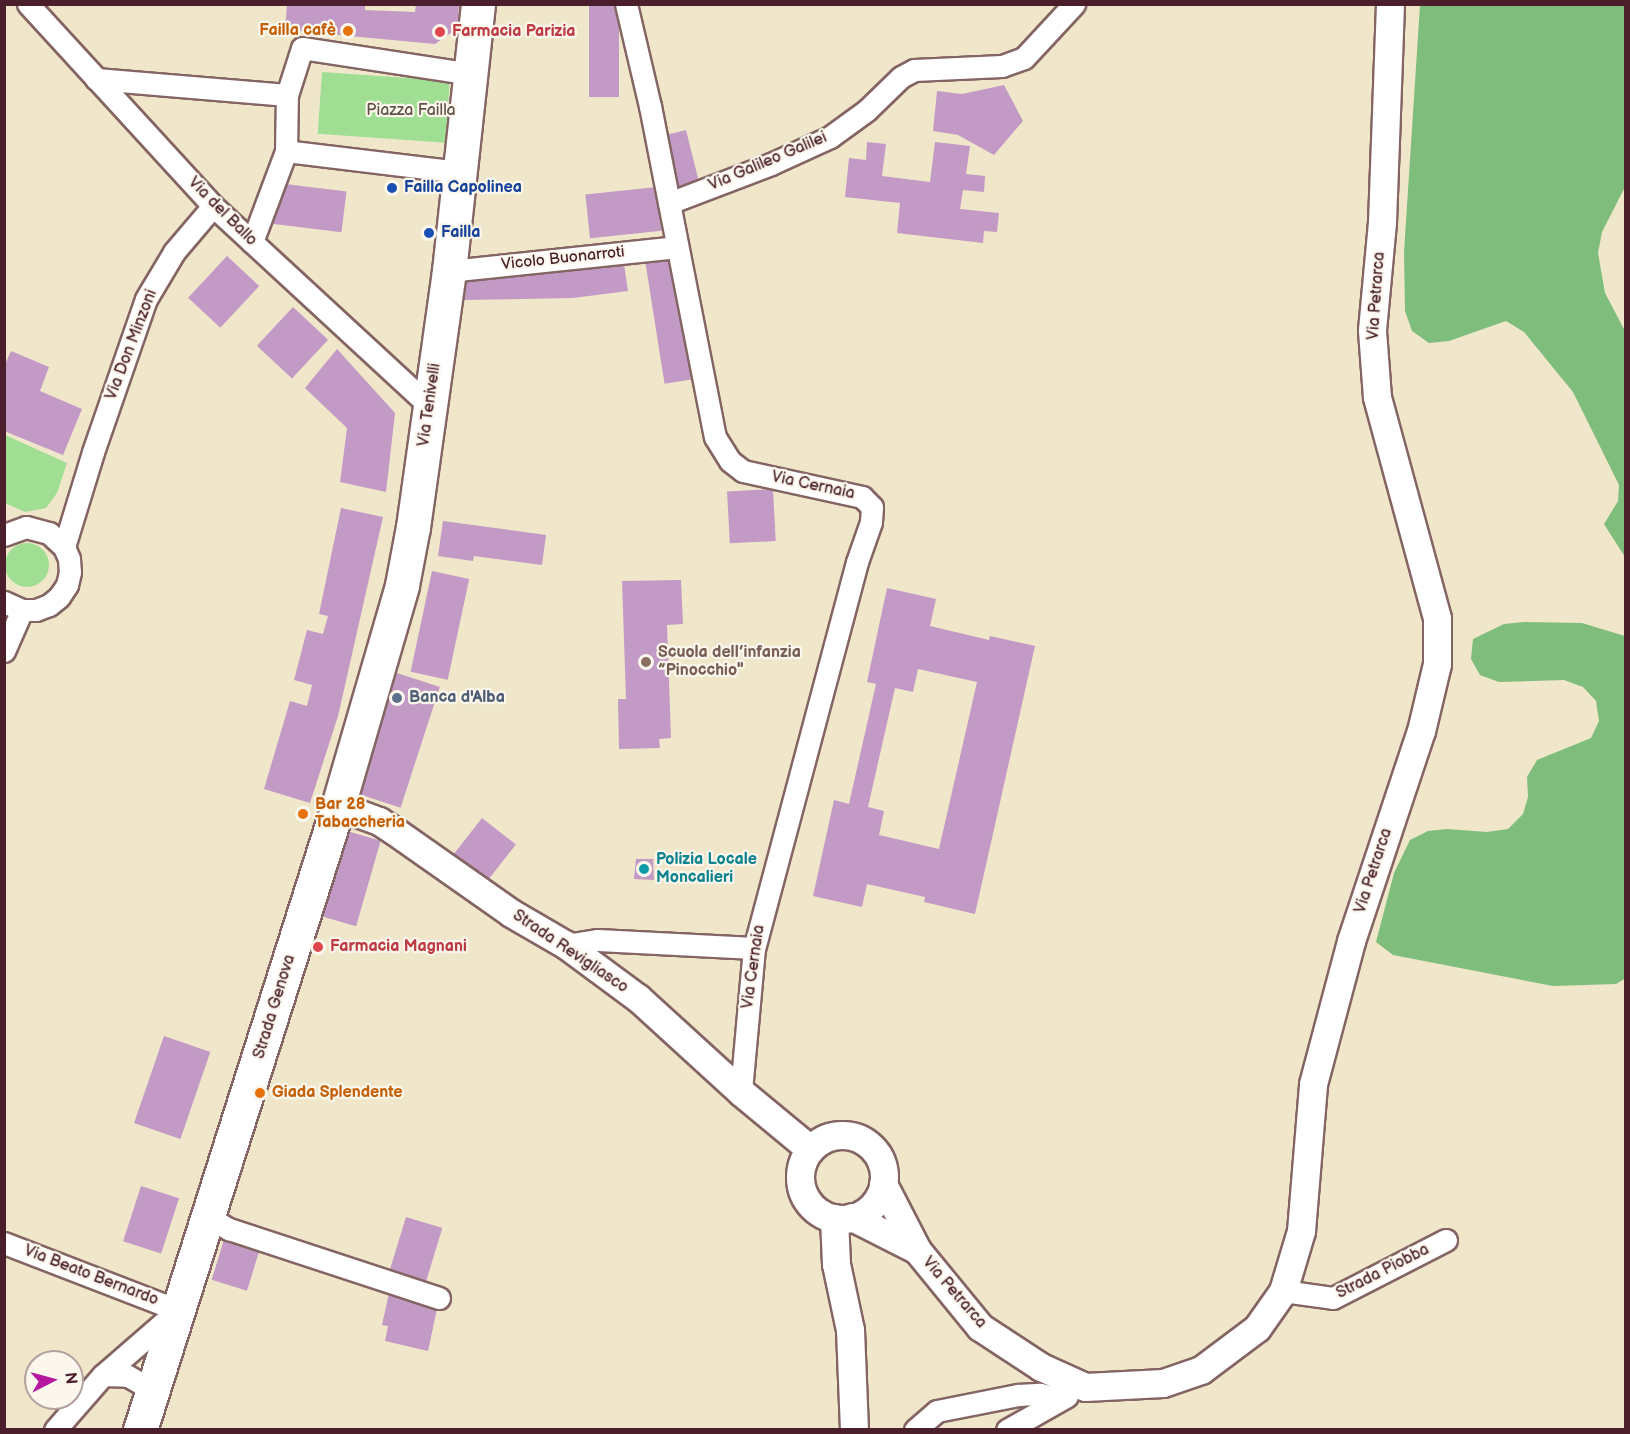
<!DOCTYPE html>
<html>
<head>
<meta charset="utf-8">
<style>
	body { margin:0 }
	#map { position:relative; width:1630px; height:1434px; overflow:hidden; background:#f0e6ca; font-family:"Balsamiq Sans",sans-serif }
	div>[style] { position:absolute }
	.green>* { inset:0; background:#9fde93; transform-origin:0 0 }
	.round { border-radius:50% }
	.forest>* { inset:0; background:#7fbd7d }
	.building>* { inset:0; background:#c399c6; transform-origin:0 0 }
	.roads { filter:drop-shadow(2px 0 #846563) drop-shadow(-2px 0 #846563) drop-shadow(0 2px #846563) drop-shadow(0 -2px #846563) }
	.minor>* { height:21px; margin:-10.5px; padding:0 10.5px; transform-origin:10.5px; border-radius:10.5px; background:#fff }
	.tertiary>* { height:27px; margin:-13.5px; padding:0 13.5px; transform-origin:13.5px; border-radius:13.5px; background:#fff }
	.tertiary>.ring { margin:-13.5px; padding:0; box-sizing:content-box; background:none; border:27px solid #fff; border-radius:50% }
	.primary>* { height:33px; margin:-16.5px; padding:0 16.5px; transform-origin:16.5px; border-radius:16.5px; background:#fff }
	.dots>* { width:16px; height:16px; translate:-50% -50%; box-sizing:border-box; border:3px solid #fbf7ec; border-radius:50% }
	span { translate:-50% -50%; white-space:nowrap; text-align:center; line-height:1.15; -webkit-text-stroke:4.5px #fbf7ec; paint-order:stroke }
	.food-label { font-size:16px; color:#c56008; font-weight:700 }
	.right { translate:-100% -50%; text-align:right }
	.left { translate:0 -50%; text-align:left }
	.health-label { font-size:16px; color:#be3a42; font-weight:700 }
	.park-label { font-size:16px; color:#5f4f45 }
	.street-label { font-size:16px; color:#4a1f2b }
	.transit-label { font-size:16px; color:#164399; font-weight:700 }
	.education-label { font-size:16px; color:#785e54; font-weight:700 }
	.service-label { font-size:16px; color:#4e5e75; font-weight:700 }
	.culture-label { font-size:16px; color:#0d838f; font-weight:700 }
	.frame { position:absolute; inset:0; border:6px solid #4a1f2b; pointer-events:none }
	.north { position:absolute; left:24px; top:1350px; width:60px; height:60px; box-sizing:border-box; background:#fbf7ec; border:2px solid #b4a19f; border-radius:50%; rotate:84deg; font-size:16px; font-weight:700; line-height:24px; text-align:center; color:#4a1f2b }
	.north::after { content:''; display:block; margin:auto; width:21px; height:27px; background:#b5179e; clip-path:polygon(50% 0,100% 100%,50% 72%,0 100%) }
</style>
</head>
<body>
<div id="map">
	<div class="green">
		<i style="left:322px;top:72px;width:128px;height:62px;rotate:4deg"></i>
		<i style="clip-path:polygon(5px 435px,67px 463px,57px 493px,46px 508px,25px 512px,5px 503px)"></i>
		<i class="round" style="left:5px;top:543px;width:44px;height:44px"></i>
	</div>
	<div class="forest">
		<i style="clip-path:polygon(1420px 5px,1625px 5px,1625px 187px,1602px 232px,1598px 253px,1605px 293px,1625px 331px,1625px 557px,1604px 524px,1618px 501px,1619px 485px,1573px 392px,1524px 332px,1506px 321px,1449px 341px,1429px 343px,1412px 331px,1405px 311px,1404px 252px)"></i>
		<i style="clip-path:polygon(1524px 622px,1582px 623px,1625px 636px,1626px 978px,1616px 984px,1553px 986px,1393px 955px,1376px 942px,1394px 873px,1410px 840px,1428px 831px,1447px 829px,1487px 832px,1508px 829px,1523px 814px,1528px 797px,1527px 777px,1537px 760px,1591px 738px,1599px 721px,1596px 701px,1583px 687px,1564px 680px,1499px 682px,1480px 675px,1471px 659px,1473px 639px,1504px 624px)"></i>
	</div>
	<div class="building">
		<i style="clip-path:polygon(287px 4px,365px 4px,365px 10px,415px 12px,416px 4px,459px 4px,458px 28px,435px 44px,285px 30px)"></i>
		<i style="left:589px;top:4px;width:30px;height:93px"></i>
		<i style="clip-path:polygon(1004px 85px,1023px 121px,994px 155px,958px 135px,933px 131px,937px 91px,962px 94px)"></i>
		<i style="left:686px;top:130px;width:55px;height:26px;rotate:76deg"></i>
		<i style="clip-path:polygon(867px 142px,886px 144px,882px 176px,930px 182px,935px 142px,970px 146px,966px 174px,985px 176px,984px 192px,963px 190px,960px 209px,999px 213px,997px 232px,984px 231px,983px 243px,897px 233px,900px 203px,845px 197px,849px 158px,866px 160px)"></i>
		<i style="left:277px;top:183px;width:70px;height:41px;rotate:7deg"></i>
		<i style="left:657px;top:187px;width:44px;height:72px;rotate:84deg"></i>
		<i style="left:227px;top:256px;width:44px;height:57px;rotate:43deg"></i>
		<i style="left:672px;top:258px;width:123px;height:27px;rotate:81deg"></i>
		<i style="clip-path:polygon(624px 264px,628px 291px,573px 298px,464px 300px,466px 278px)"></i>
		<i style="left:293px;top:307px;width:48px;height:53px;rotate:43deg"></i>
		<i style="clip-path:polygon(337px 349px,395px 413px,386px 492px,340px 482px,347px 428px,305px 388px)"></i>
		<i style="clip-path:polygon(11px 351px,49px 367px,40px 391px,82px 409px,63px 455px,4px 431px,4px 367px)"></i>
		<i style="left:773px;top:489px;width:52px;height:46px;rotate:87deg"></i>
		<i style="clip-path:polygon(341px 508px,383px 517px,338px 716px,310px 803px,264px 789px,290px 701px,307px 706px,312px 685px,294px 680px,307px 630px,323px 634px,328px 616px,319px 614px)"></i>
		<i style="clip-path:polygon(443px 521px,546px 535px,542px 565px,474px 556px,473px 561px,438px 556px)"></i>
		<i style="left:432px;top:571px;width:38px;height:103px;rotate:12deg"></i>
		<i style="clip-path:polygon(681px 580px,683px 624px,667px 625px,671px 738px,659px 739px,660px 748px,619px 749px,618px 699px,626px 699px,622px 581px)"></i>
		<i style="clip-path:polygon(evenodd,887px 588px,936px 599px,930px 626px,989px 640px,990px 636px,1035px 646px,975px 914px,924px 902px,925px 897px,867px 884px,862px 907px,813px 896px,834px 800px,849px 804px,876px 684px,867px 682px,887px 588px,918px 669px,977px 682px,939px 849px,879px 835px,884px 811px,868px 807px,895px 688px,913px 692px,918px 669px)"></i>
		<i style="left:397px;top:673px;width:45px;height:127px;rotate:18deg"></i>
		<i style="left:482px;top:818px;width:43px;height:48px;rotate:38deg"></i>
		<i style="left:347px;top:831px;width:35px;height:89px;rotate:16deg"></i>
		<i style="clip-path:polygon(636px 859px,653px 859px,654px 880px,634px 879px)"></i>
		<i style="left:164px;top:1036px;width:49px;height:92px;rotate:19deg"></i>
		<i style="left:141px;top:1186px;width:40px;height:58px;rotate:18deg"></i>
		<i style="left:406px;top:1217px;width:38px;height:56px;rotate:17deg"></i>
		<i style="left:226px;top:1233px;width:37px;height:49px;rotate:17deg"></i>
		<i style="clip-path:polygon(389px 1293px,438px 1304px,428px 1351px,385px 1341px,388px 1326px,382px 1325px)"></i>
	</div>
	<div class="roads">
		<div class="minor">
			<i style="left:28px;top:4px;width:274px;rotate:47.5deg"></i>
			<i style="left:213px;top:206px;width:295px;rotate:42.7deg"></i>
			<i style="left:626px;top:4px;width:105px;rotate:76.8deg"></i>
			<i style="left:650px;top:106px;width:337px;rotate:78.9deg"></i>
			<i style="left:715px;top:437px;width:28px;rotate:58deg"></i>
			<i style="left:730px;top:461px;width:16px;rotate:38deg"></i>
			<i style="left:743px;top:471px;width:122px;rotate:12.3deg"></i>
			<i style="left:862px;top:497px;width:14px;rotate:45deg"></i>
			<i style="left:872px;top:507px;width:15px;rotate:94deg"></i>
			<i style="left:871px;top:522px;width:42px;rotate:109.3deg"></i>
			<i style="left:857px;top:562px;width:400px;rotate:104.9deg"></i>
			<i style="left:754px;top:948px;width:145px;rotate:95.2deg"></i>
			<i style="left:96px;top:79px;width:192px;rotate:4.8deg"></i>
			<i style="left:459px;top:172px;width:174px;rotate:-173.1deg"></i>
			<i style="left:286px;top:151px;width:56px;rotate:-89deg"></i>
			<i style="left:287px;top:95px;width:49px;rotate:-72.3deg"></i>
			<i style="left:302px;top:48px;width:171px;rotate:8.7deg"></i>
			<i style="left:669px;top:203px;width:109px;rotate:-20.9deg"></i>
			<i style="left:771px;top:164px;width:65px;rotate:-24.6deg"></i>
			<i style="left:830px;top:137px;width:46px;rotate:-36.1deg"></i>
			<i style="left:867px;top:110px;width:47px;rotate:-44.1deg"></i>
			<i style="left:901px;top:77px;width:15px;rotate:-28deg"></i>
			<i style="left:914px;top:70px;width:88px;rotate:-2.6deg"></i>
			<i style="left:1002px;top:66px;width:23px;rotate:-20deg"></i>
			<i style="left:1024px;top:58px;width:74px;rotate:-47.2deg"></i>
			<i style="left:252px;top:242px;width:97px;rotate:-69.5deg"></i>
			<i style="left:449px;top:271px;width:229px;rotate:-6deg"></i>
			<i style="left:4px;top:535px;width:23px;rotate:-20deg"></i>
			<i style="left:26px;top:527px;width:24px;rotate:15deg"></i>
			<i style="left:49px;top:533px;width:21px;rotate:43deg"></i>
			<i style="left:64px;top:547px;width:13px;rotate:67deg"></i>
			<i style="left:69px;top:559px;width:13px;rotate:86deg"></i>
			<i style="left:70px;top:572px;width:13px;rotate:103deg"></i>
			<i style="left:67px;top:585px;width:14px;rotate:124deg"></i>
			<i style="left:59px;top:597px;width:13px;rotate:141deg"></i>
			<i style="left:49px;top:605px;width:14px;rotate:159deg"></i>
			<i style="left:36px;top:610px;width:14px;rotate:180deg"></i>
			<i style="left:22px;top:610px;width:20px;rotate:-156deg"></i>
			<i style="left:64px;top:547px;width:99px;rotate:-73deg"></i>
			<i style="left:93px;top:452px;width:162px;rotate:-70.9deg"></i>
			<i style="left:146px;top:299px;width:55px;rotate:-59.2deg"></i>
			<i style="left:174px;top:252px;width:60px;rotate:-49.7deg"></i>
			<i style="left:4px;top:651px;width:45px;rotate:-66.3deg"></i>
			<i style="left:566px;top:945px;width:32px;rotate:-9deg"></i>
			<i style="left:598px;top:940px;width:156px;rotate:2.9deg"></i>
			<i style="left:207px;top:1216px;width:26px;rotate:31deg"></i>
			<i style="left:229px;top:1229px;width:221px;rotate:18.2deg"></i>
			<i style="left:4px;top:1243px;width:186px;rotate:21.1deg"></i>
			<i style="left:178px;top:1310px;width:99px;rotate:139.1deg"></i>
			<i style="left:103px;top:1375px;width:73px;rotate:131.1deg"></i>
			<i style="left:1283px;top:1291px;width:50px;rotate:8deg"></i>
			<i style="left:1333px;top:1298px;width:127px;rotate:-27.2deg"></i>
			<i style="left:103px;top:1375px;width:25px;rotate:2deg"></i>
			<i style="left:128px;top:1376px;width:20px;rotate:30deg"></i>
			<i style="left:145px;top:1386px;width:12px;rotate:59deg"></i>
			<i style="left:915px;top:1430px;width:29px;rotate:-41deg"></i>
			<i style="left:937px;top:1411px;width:83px;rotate:-11.2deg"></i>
			<i style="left:1018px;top:1395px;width:22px;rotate:-3deg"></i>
			<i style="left:1040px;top:1394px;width:22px;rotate:13deg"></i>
			<i style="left:1007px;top:1430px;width:69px;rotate:-29.5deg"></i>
		</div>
		<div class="tertiary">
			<i style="left:338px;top:806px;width:44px;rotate:20.1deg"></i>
			<i style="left:379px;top:821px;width:17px;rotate:33deg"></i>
			<i style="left:393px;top:830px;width:144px;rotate:35.1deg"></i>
			<i style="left:511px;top:913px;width:64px;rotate:30.2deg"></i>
			<i style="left:566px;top:945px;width:89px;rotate:36.4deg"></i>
			<i style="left:638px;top:998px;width:139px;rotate:42.4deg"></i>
			<i style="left:741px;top:1092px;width:89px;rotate:39.6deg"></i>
			<i class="ring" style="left:800px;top:1135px;width:57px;height:57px"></i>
			<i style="left:883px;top:1184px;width:74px;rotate:62.7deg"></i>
			<i style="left:917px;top:1250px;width:99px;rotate:50.7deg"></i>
			<i style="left:980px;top:1327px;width:73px;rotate:33.3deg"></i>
			<i style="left:1041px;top:1367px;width:48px;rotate:24.4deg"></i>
			<i style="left:1085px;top:1387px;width:78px;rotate:-2.9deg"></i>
			<i style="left:1163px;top:1383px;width:40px;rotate:-18.9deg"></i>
			<i style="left:1201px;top:1370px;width:70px;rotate:-36.9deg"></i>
			<i style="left:1257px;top:1328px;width:45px;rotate:-54.9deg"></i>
			<i style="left:1283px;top:1291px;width:63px;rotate:-73.3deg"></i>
			<i style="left:1301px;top:1231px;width:147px;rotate:-85.3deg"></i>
			<i style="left:1313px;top:1084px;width:148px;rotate:-75.1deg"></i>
			<i style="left:1351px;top:941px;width:221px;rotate:-71.6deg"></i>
			<i style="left:1421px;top:731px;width:69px;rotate:-76.6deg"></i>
			<i style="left:1437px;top:664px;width:46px;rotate:-90deg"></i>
			<i style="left:1437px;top:618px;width:229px;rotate:-105.2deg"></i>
			<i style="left:1377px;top:397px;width:67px;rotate:-94.3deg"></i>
			<i style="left:1372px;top:330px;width:108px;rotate:-84.7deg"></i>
			<i style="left:1382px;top:222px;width:218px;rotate:-87.9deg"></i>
			<i style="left:852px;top:1217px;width:73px;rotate:26.9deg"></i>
			<i style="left:834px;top:1218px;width:46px;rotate:87.5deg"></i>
			<i style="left:836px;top:1264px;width:67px;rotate:78deg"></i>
			<i style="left:850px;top:1330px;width:100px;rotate:87.7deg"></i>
		</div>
		<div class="primary">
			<i style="left:140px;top:1430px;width:655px;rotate:-72.4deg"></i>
			<i style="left:338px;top:806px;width:230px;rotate:-73.8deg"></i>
			<i style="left:402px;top:585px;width:59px;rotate:-79.3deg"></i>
			<i style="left:413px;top:527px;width:259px;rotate:-82deg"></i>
			<i style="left:449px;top:271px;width:269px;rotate:-83.8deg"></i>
		</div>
	</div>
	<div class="dots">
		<i style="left:348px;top:31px;background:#e8710a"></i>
		<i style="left:440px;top:32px;background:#e0444e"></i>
		<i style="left:392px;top:188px;background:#1a4fb4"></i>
		<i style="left:429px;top:233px;background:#1a4fb4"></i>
		<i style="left:646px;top:662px;background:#8d6e63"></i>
		<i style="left:397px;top:698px;background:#5c6f8a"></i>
		<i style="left:303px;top:814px;background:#e8710a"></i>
		<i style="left:644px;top:869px;background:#0f9aa8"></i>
		<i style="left:318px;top:947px;background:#e0444e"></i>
		<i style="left:260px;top:1093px;background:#e8710a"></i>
	</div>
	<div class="food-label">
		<span class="right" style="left:336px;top:31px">Failla cafè</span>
		<span class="left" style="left:315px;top:814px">Bar 28<br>Tabaccheria</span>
		<span class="left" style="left:272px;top:1093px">Giada Splendente</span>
	</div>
	<div class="health-label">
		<span class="left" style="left:452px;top:32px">Farmacia Parizia</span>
		<span class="left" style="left:330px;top:947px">Farmacia Magnani</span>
	</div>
	<div class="park-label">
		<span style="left:411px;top:111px">Piazza Failla</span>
	</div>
	<div class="street-label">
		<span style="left:768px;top:162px;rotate:-23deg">Via Galileo Galilei</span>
		<span style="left:222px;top:212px;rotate:45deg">Via del Ballo</span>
		<span style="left:563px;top:259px;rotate:-6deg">Vicolo Buonarroti</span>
		<span style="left:1377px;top:296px;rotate:-86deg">Via Petrarca</span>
		<span style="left:132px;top:345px;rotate:-69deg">Via Don Minzoni</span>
		<span style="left:430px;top:405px;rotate:-82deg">Via Tenivelli</span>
		<span style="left:813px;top:486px;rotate:12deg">Via Cernaia</span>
		<span style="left:1374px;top:871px;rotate:-72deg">Via Petrarca</span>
		<span style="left:570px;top:952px;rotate:34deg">Strada Revigliasco</span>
		<span style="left:754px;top:967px;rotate:-82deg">Via Cernaia</span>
		<span style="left:275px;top:1007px;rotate:-73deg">Strada Genova</span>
		<span style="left:1383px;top:1272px;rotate:-27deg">Strada Piobba</span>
		<span style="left:91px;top:1276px;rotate:21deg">Via Beato Bernardo</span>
		<span style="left:954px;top:1293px;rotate:49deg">Via Petrarca</span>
	</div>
	<div class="transit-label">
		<span class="left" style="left:404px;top:188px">Failla Capolinea</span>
		<span class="left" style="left:441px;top:233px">Failla</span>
	</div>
	<div class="education-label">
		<span class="left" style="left:658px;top:662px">Scuola dell’infanzia<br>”Pinocchio"</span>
	</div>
	<div class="service-label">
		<span class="left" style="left:409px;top:698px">Banca d'Alba</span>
	</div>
	<div class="culture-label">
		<span class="left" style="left:656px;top:869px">Polizia Locale<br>Moncalieri</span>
	</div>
	<div class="frame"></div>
	<div class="north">N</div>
</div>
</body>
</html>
